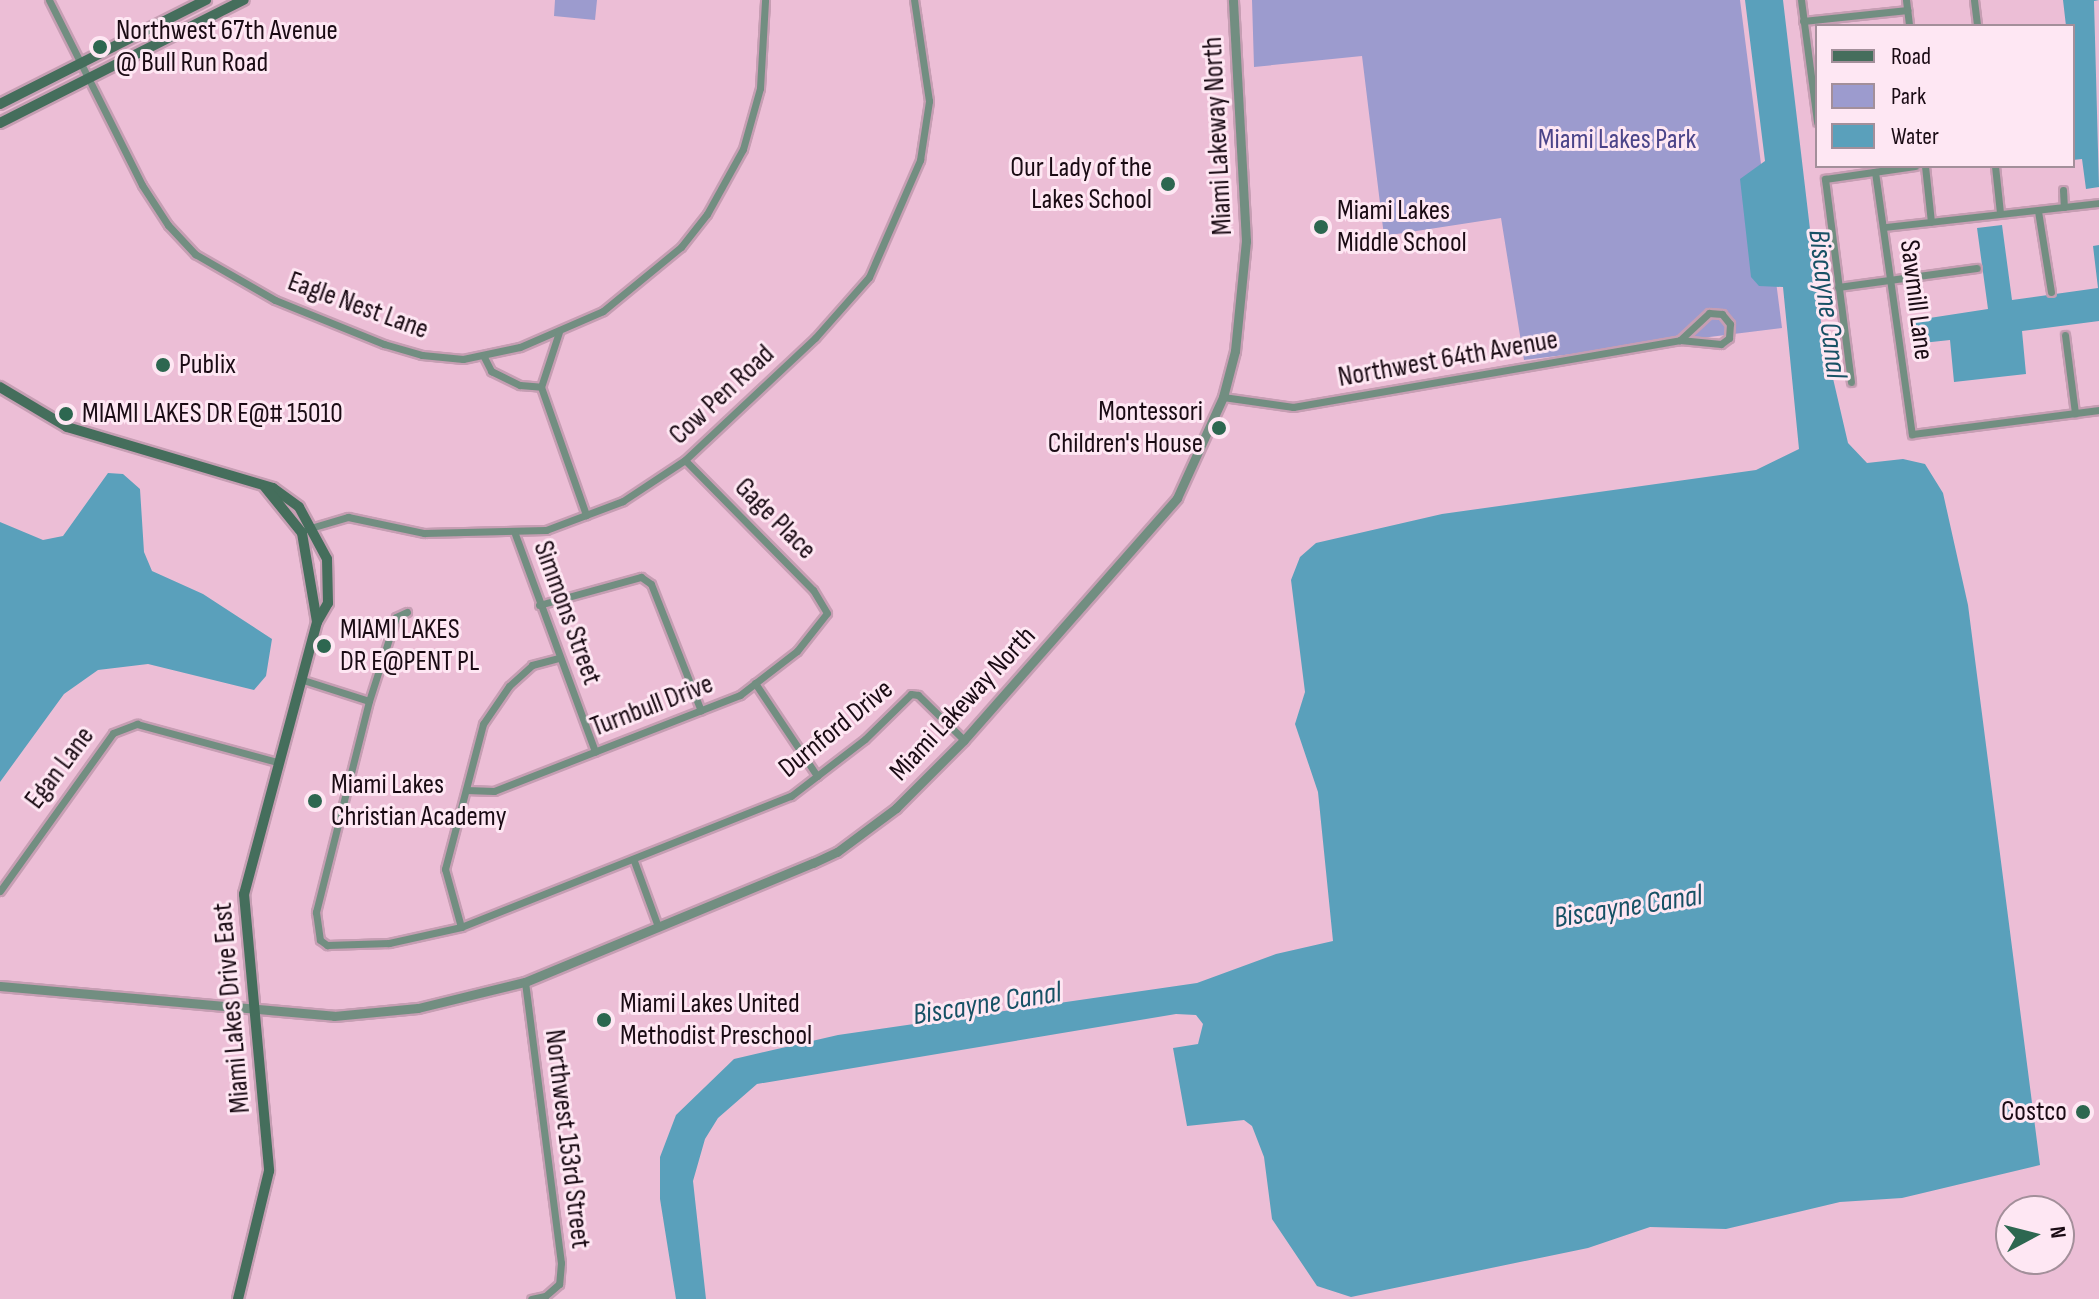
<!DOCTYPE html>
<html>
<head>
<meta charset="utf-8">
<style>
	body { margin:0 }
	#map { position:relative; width:2099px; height:1299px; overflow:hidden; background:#ecbed6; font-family:"Sofia Sans Condensed",sans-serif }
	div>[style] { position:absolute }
	.green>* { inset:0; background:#9c9bce }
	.water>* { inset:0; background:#5aa0bb }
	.roads { filter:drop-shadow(2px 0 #c69eb3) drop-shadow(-2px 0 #c69eb3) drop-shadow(0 2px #c69eb3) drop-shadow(0 -2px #c69eb3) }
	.minor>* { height:7px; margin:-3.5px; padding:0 3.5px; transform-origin:3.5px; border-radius:3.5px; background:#728e81 }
	.tertiary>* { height:9px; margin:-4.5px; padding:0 4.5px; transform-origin:4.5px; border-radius:4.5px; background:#728e81 }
	.secondary>* { height:10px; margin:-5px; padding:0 5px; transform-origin:5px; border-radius:5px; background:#456e5c }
	.dots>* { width:22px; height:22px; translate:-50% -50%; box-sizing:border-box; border:4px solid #fee7f3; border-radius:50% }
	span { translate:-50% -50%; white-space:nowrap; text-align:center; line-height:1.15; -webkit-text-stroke:6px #fee7f3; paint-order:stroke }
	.poi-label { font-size:28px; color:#1a0b14 }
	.left { translate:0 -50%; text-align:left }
	.right { translate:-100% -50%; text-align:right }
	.street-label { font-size:28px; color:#1a0b14 }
	.park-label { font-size:28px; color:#4b4489 }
	.water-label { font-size:30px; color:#175165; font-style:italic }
	.legend { position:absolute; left:1815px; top:24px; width:260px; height:144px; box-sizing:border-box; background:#fee7f3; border:2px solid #a38f9a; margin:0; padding:10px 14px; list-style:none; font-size:24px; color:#1a0b14 }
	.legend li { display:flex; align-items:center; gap:16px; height:40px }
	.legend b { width:40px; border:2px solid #a38f9a }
	.north { position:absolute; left:1995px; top:1195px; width:80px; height:80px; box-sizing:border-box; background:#fee7f3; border:2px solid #a38f9a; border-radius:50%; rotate:83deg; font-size:22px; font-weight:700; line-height:32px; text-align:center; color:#1a0b14 }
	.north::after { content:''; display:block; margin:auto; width:28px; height:36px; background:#2d6750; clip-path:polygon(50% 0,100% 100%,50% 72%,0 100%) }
</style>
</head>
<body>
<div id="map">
	<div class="green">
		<i style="clip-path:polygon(555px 0,597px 0,595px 20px,554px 16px)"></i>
		<i style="clip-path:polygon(1252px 0,1740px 0,1782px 328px,1524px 360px,1501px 218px,1384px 236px,1362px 56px,1254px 67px)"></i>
	</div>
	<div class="water">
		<i style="clip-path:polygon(1745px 0,1783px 0,1822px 331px,1848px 443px,1867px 463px,1903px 459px,1925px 464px,1943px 493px,1968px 605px,2040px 1165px,1902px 1198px,1840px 1202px,1726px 1229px,1650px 1227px,1588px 1248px,1351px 1297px,1317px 1286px,1272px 1219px,1264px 1157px,1252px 1126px,1244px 1120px,1187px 1126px,1173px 1048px,1198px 1044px,1203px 1024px,1196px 1015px,1176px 1014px,757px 1084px,718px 1118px,705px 1139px,693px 1181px,706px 1299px,676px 1299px,660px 1199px,660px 1157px,676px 1115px,734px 1059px,838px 1035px,1197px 983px,1276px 954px,1333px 941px,1318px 792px,1295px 724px,1305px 692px,1291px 580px,1300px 557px,1316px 543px,1442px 514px,1756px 470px,1799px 449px,1783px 287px,1759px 286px,1751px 277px,1740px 179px,1765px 161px)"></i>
		<i style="clip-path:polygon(2063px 0,2099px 0,2094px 1px,2099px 187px,2086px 189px,2082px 159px,2073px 160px,2073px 26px,2066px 26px)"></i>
		<i style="clip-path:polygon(2002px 225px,2012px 300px,2098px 288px,2093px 246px,2099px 245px,2099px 321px,2022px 331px,2026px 374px,1954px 382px,1950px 340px,1913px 344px,1910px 321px,1988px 309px,1977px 228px)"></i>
		<i style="clip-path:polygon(108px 473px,123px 474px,140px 489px,144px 552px,152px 571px,203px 594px,272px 639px,266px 676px,254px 690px,148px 664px,98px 670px,64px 694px,0 782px,0 522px,43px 540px,63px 536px)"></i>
	</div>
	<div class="roads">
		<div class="minor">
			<i style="left:49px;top:0;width:207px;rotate:63.3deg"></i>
			<i style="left:142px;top:185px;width:48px;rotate:57deg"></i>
			<i style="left:168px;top:225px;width:40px;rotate:47deg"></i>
			<i style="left:195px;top:254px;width:92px;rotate:29.9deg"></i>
			<i style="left:275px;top:300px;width:118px;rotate:22deg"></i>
			<i style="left:384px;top:344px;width:40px;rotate:16deg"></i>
			<i style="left:422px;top:355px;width:41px;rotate:5.6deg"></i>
			<i style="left:463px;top:359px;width:58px;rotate:-11.9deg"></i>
			<i style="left:520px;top:347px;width:90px;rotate:-23.4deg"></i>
			<i style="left:603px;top:311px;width:101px;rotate:-39.4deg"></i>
			<i style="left:681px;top:247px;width:42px;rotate:-51.8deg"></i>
			<i style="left:707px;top:214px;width:74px;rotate:-61deg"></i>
			<i style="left:743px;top:149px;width:63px;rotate:-74.4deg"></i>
			<i style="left:760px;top:88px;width:88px;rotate:-86.7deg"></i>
			<i style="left:1801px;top:0;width:123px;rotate:82.5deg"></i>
			<i style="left:1906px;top:0;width:26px;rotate:83deg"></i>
			<i style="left:1974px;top:0;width:26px;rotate:83deg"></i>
			<i style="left:1803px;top:21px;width:105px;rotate:-6deg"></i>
			<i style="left:1925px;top:166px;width:56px;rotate:83.9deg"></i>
			<i style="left:1995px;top:166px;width:47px;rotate:83.9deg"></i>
			<i style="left:1875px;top:172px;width:265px;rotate:82deg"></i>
			<i style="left:1912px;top:434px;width:189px;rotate:-7.3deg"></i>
			<i style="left:2063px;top:190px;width:17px;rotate:87deg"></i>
			<i style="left:2038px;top:211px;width:82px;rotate:80.9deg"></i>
			<i style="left:1885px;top:227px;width:215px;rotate:-6.4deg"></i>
			<i style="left:1838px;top:287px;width:140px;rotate:-7.8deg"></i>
			<i style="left:559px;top:332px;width:58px;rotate:108.1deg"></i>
			<i style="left:541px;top:387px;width:136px;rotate:70.6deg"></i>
			<i style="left:2065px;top:335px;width:79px;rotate:82.7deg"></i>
			<i style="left:484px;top:357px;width:16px;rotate:63deg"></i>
			<i style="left:491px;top:371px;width:32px;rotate:26deg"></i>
			<i style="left:520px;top:385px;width:21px;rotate:5deg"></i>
			<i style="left:1851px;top:382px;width:205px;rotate:-97.3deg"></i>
			<i style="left:1825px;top:179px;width:91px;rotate:-8.2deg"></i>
			<i style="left:1223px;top:397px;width:71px;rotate:8.1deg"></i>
			<i style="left:1293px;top:407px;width:393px;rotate:-9.8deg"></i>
			<i style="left:1680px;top:340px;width:41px;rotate:5.6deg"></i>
			<i style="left:1721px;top:344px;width:10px;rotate:-37deg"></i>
			<i style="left:1729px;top:338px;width:14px;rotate:-86deg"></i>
			<i style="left:1730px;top:324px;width:13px;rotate:-129deg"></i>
			<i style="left:1722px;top:314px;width:13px;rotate:-176deg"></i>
			<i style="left:1709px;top:313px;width:40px;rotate:137deg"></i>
			<i style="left:307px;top:529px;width:43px;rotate:-16.3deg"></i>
			<i style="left:348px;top:517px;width:78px;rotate:11.9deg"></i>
			<i style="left:424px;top:533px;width:122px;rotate:-1.4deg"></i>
			<i style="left:546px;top:530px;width:82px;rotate:-20.6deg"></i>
			<i style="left:623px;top:501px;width:74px;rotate:-33.5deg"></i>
			<i style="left:685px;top:460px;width:178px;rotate:-43.2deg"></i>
			<i style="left:815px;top:338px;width:81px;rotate:-48.5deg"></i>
			<i style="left:869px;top:277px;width:128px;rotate:-66.4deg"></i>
			<i style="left:920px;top:160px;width:60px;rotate:-81.3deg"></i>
			<i style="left:929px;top:101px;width:102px;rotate:-98.4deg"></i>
			<i style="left:515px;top:534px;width:232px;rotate:69.8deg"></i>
			<i style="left:539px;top:605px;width:106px;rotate:-15.4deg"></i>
			<i style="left:641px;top:577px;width:12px;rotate:35deg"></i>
			<i style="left:651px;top:584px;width:136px;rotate:68.5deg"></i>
			<i style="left:407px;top:612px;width:12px;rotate:156deg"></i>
			<i style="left:396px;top:617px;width:88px;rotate:107.8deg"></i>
			<i style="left:369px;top:701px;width:218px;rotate:104.1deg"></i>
			<i style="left:316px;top:912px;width:28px;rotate:82deg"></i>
			<i style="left:320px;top:940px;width:9px;rotate:36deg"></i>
			<i style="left:327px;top:945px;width:62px;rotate:-1.8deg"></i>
			<i style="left:389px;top:943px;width:74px;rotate:-12.5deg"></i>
			<i style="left:461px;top:927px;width:355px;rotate:-21.7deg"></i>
			<i style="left:791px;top:796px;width:93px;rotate:-37.6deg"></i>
			<i style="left:865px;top:739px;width:64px;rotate:-44.4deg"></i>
			<i style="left:911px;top:694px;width:7px;rotate:8deg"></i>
			<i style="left:918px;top:695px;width:64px;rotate:44.4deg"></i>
			<i style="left:300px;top:679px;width:72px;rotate:17.7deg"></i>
			<i style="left:755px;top:683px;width:112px;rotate:56.3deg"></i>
			<i style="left:466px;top:790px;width:28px;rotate:2deg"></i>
			<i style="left:494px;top:791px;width:264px;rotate:-21.3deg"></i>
			<i style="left:740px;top:695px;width:72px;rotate:-37.7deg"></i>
			<i style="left:797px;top:651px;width:48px;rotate:-51.7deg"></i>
			<i style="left:827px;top:613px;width:27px;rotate:-121deg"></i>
			<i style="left:813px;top:590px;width:182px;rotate:-134.6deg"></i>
			<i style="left:634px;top:861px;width:67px;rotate:69.9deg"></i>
			<i style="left:0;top:891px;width:194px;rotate:-54.4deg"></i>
			<i style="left:113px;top:733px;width:26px;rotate:-21deg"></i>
			<i style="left:137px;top:724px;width:145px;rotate:15.2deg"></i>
			<i style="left:461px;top:927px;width:60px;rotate:-105.4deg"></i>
			<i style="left:445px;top:869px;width:150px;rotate:-75.3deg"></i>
			<i style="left:483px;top:724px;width:46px;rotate:-55.6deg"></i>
			<i style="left:509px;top:686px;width:31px;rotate:-42deg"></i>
			<i style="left:532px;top:665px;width:27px;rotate:-15deg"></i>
			<i style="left:525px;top:982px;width:283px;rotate:82.7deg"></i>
			<i style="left:561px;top:1263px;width:21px;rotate:95deg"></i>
			<i style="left:559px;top:1284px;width:18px;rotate:139deg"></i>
			<i style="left:545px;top:1296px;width:14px;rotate:168deg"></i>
		</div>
		<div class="tertiary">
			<i style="left:0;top:986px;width:335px;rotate:5.1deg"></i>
			<i style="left:334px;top:1016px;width:84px;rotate:-5.4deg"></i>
			<i style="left:418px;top:1008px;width:110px;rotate:-13.7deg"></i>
			<i style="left:525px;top:982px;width:312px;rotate:-22.5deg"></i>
			<i style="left:813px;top:863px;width:26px;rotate:-25deg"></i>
			<i style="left:837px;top:852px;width:74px;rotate:-36.7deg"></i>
			<i style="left:896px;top:808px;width:96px;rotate:-45deg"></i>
			<i style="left:964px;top:740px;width:322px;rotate:-48.6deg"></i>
			<i style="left:1177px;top:498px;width:111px;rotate:-65.5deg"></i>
			<i style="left:1223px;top:397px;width:48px;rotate:-75.4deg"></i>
			<i style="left:1235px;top:351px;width:111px;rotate:-84.3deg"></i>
			<i style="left:1246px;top:241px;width:241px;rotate:-93.1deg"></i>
		</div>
		<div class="secondary">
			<i style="left:0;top:104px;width:231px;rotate:-26.8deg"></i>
			<i style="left:0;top:123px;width:273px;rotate:-26.8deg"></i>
			<i style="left:0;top:387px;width:78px;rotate:30.8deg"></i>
			<i style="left:67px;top:427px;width:215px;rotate:16.5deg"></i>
			<i style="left:273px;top:488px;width:32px;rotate:36deg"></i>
			<i style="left:299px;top:507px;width:59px;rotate:61.7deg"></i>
			<i style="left:327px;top:559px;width:44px;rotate:88.7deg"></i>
			<i style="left:328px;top:603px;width:22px;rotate:120deg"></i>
			<i style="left:317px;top:622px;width:282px;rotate:105deg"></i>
			<i style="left:244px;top:894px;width:278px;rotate:84.8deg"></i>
			<i style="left:269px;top:1171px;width:132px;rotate:103.6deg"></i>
			<i style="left:265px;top:487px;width:59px;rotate:51.2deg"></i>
			<i style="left:302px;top:533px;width:90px;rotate:80.4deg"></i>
		</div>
	</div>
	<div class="dots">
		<i style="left:100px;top:47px;background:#2d6750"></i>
		<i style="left:1168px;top:184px;background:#2d6750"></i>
		<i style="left:1321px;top:227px;background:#2d6750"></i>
		<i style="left:163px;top:365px;background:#2d6750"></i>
		<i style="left:66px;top:414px;background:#2d6750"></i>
		<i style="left:1219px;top:428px;background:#2d6750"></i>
		<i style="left:324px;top:646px;background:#2d6750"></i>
		<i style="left:315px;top:801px;background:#2d6750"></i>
		<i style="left:604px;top:1020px;background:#2d6750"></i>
		<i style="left:2083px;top:1112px;background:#2d6750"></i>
	</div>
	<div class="poi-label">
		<span class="left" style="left:116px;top:47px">Northwest 67th Avenue<br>@ Bull Run Road</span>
		<span class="right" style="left:1152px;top:184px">Our Lady of the<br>Lakes School</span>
		<span class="left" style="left:1337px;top:227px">Miami Lakes<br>Middle School</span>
		<span class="left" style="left:179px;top:365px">Publix</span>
		<span class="right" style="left:1203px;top:428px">Montessori<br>Children's House</span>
		<span class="left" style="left:82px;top:414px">MIAMI LAKES DR E@# 15010</span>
		<span class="left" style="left:340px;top:646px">MIAMI LAKES<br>DR E@PENT PL</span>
		<span class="left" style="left:331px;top:801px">Miami Lakes<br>Christian Academy</span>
		<span class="left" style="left:620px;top:1020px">Miami Lakes United<br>Methodist Preschool</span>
		<span class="right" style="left:2067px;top:1112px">Costco</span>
	</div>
	<div class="street-label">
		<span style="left:1218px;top:136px;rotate:-93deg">Miami Lakeway North</span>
		<span style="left:1916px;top:300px;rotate:83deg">Sawmill Lane</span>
		<span style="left:358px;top:306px;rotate:20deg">Eagle Nest Lane</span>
		<span style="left:1448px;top:359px;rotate:-10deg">Northwest 64th Avenue</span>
		<span style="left:722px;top:395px;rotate:-43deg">Cow Pen Road</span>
		<span style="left:775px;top:519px;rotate:45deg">Gage Place</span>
		<span style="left:567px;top:613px;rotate:70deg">Simmons Street</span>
		<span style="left:963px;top:704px;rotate:-47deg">Miami Lakeway North</span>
		<span style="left:652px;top:706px;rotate:-21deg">Turnbull Drive</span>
		<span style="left:836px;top:729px;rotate:-39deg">Durnford Drive</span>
		<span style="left:60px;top:768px;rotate:-53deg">Egan Lane</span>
		<span style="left:232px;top:1008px;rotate:-95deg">Miami Lakes Drive East</span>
		<span style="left:567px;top:1139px;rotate:83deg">Northwest 153rd Street</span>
	</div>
	<div class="park-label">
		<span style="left:1617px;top:140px">Miami Lakes Park</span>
	</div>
	<div class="water-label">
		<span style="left:1827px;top:304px;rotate:83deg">Biscayne Canal</span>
		<span style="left:1628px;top:907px;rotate:-9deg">Biscayne Canal</span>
		<span style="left:987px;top:1004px;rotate:-9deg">Biscayne Canal</span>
	</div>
	<ul class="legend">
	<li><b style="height:10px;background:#456e5c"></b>Road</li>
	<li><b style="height:22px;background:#9c9bce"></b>Park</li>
	<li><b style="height:22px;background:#5aa0bb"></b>Water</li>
	</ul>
	<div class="north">N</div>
</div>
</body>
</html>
